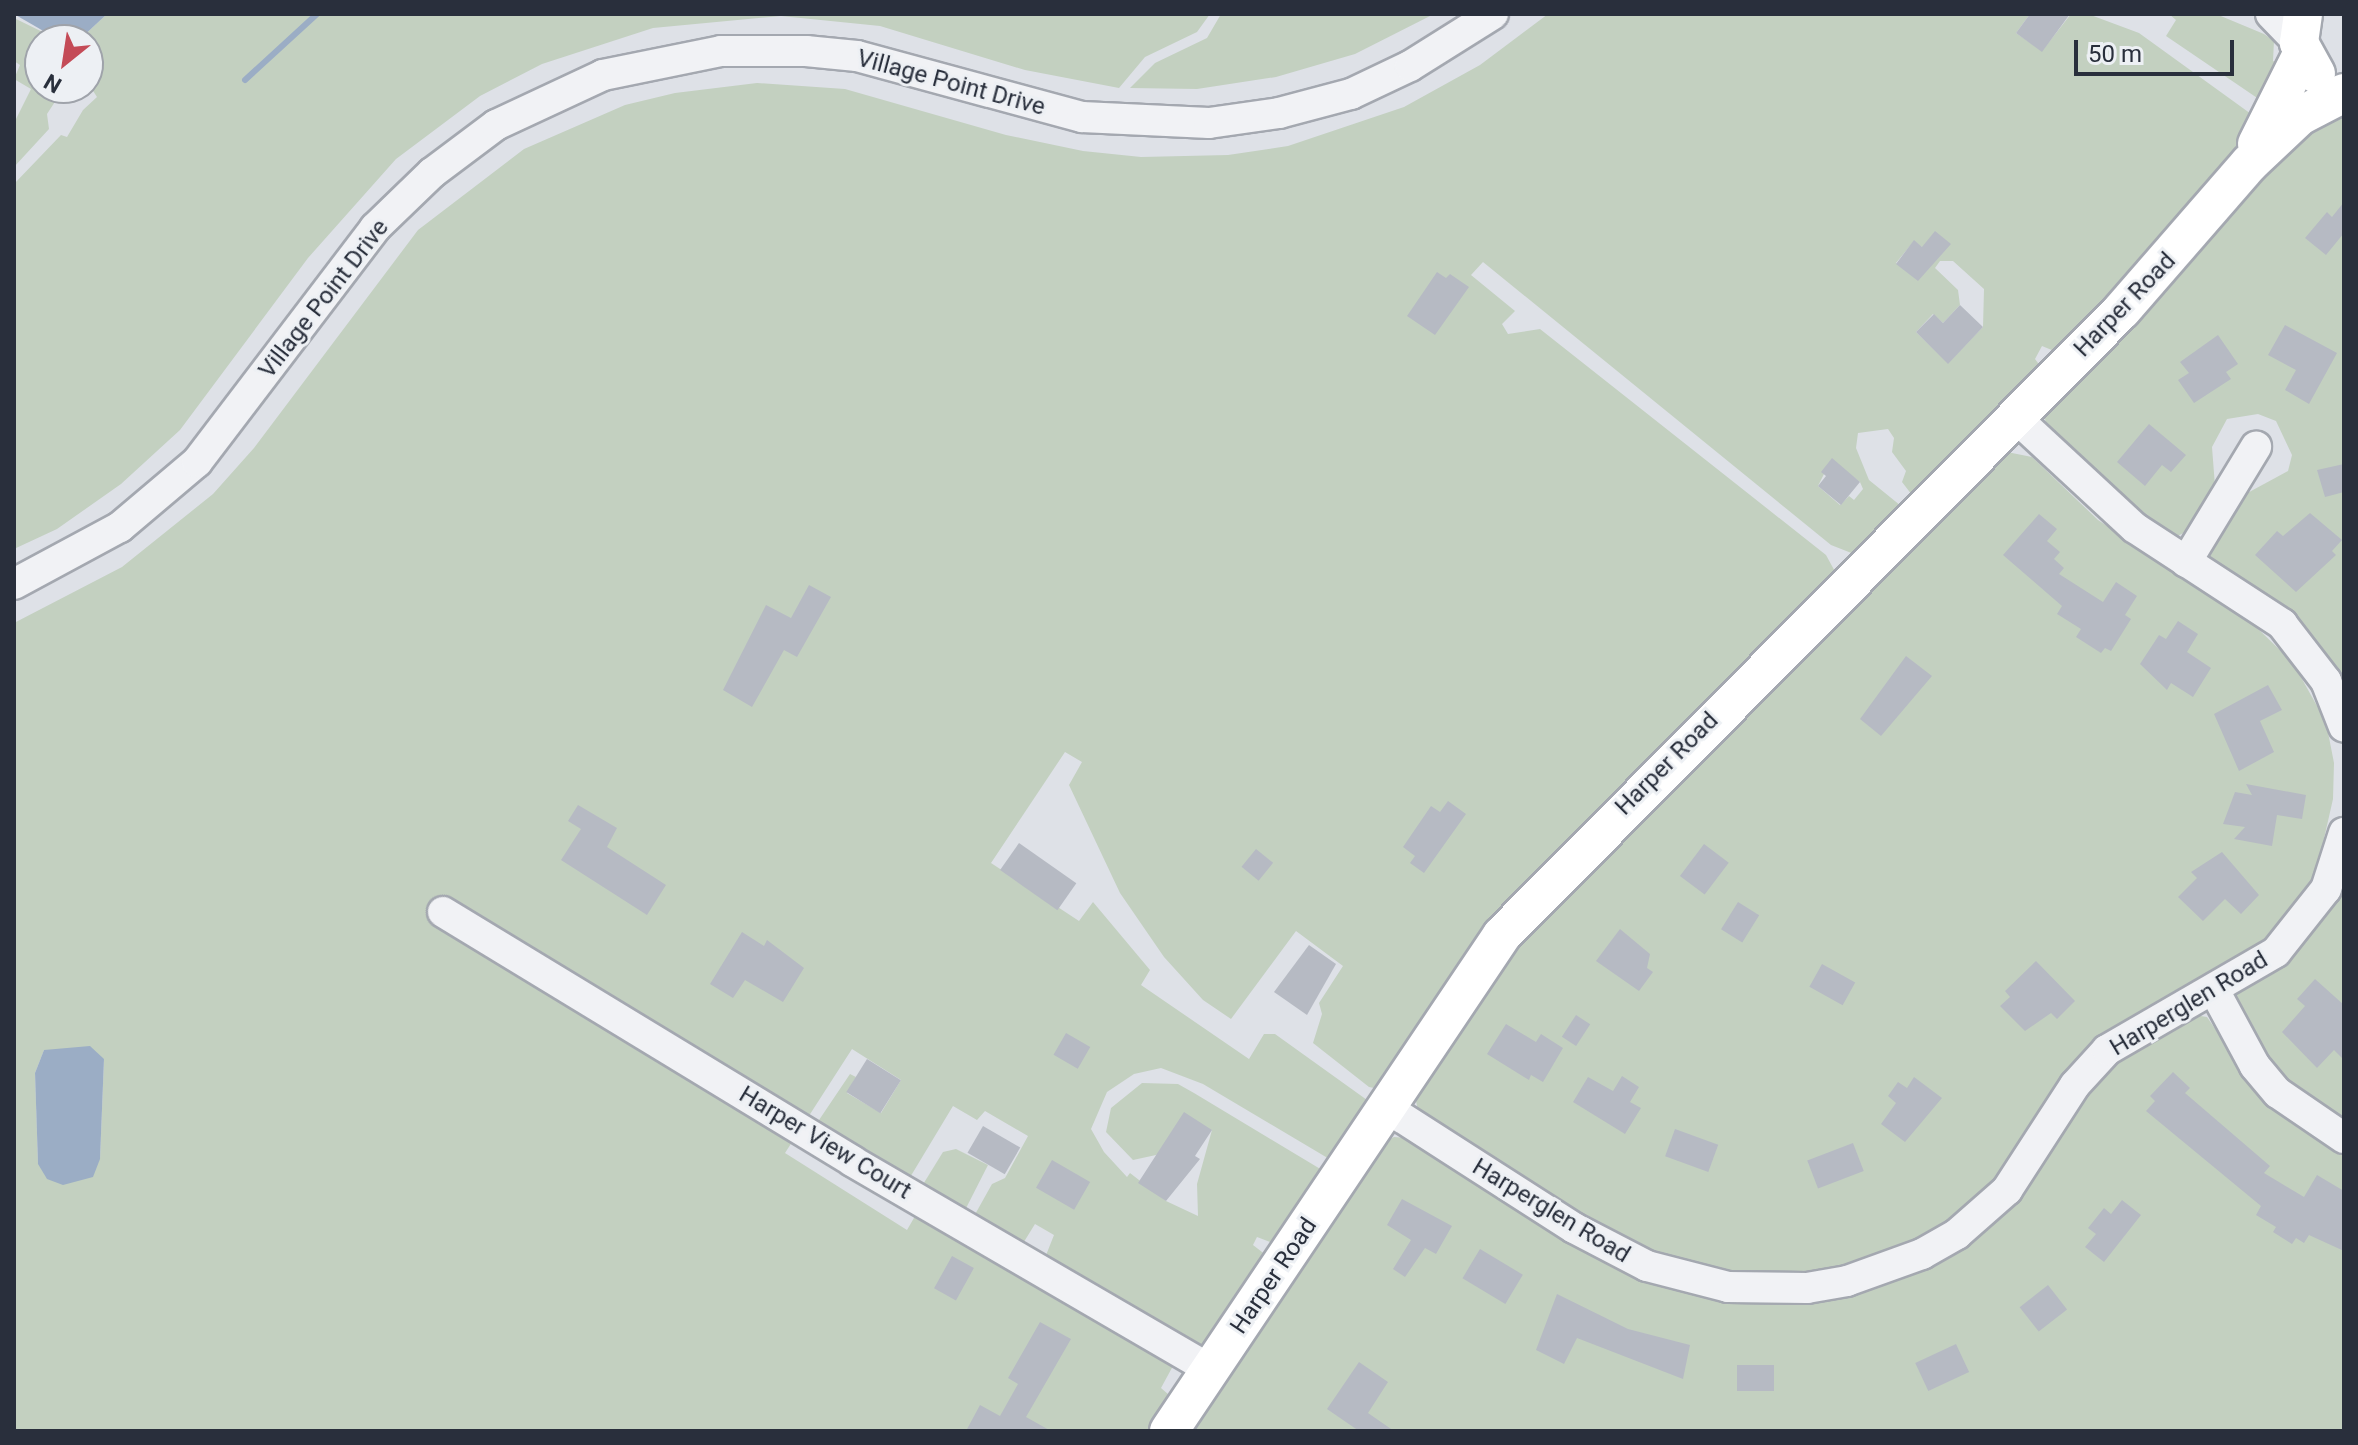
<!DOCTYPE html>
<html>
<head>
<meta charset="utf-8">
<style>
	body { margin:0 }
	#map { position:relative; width:2358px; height:1445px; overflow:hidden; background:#dee1e7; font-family:Roboto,sans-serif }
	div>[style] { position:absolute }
	.green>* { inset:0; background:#c3d0c0 }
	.water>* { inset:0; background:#9badc5 }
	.stream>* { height:6px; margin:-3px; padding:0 3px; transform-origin:3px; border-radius:3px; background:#9badc5 }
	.building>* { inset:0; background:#b6bac3; transform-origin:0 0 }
	.roads { filter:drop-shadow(2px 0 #a4a8b0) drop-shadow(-2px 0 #a4a8b0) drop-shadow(0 2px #a4a8b0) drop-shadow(0 -2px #a4a8b0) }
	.minor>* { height:30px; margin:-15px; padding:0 15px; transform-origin:15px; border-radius:15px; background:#f1f2f5 }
	.major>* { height:38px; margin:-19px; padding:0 19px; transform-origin:19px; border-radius:19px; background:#fff }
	span { translate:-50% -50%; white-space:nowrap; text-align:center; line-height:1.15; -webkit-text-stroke:6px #edf0f4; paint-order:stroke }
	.street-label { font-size:24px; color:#292f3c }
	.frame { position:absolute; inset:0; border:16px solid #292f3c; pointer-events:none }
	.north { position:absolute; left:24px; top:24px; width:80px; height:80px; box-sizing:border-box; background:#edf0f4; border:2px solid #9fa3aa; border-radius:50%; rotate:210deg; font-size:22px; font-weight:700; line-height:32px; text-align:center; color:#292f3c }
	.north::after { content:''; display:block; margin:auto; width:28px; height:36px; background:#c44b57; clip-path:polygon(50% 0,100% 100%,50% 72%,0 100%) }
	.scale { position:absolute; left:2074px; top:40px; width:160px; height:36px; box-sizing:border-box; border:4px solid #292f3c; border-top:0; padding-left:10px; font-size:24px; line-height:28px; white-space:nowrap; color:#292f3c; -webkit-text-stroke:6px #edf0f4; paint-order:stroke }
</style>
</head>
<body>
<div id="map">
	<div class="green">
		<i style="clip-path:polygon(107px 14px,1210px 14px,1197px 32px,1145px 57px,1119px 88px,1025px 70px,880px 26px,781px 16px,653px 28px,542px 64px,480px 96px,396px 159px,308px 258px,180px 430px,121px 484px,57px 529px,14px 549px,14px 184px,61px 135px,67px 137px,83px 110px,97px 97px,88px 83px,88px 40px,79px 40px)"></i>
		<i style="clip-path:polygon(1221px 14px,1434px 14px,1355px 54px,1276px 77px,1197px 89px,1130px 88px,1155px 63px,1207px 38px)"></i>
		<i style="clip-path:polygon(evenodd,1548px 14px,2030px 14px,2016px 33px,2042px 51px,2071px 14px,2088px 14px,2139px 33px,2258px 119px,2180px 220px,2059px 353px,2042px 346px,2035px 359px,2044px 371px,1912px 495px,1902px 482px,1906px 471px,1892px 452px,1894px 438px,1888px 429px,1858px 433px,1856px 448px,1869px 480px,1906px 510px,1859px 556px,1831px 545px,1483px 262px,1471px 275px,1515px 311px,1502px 324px,1508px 334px,1540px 329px,1826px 555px,1838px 577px,1384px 1090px,1369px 1087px,1313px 1043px,1322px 1014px,1319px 1003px,1343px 966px,1296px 931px,1231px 1019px,1203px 1000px,1164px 957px,1120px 893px,1069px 785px,1082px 762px,1065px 752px,991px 863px,1079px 921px,1093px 902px,1150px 970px,1141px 985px,1249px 1059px,1264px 1034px,1275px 1034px,1367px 1100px,1371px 1110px,1331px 1160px,1203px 1084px,1161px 1068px,1134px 1074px,1107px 1092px,1091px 1129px,1104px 1152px,1127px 1177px,1130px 1173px,1166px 1201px,1198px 1216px,1197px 1184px,1212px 1130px,1156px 1155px,1133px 1160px,1106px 1132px,1111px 1108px,1142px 1083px,1178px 1084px,1194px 1093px,1327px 1173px,1280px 1246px,1257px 1237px,1253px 1245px,1271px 1259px,1212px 1348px,1186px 1342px,1161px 1388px,1176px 1401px,1155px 1431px,14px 1431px,14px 623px,122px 567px,213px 494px,254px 448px,418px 230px,524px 149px,625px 105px,675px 93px,757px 83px,845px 89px,1006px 135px,1083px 151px,1141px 157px,1228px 155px,1288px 146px,1404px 107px,1480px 65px,1548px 14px,1914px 241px,1936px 258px,1918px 280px,1896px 263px,1914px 241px,1548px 14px,1940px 261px,1953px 261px,1984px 289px,1983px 327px,1948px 363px,1916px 332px,1933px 314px,1943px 323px,1960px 305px,1958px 290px,1935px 268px,1940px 261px,1548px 14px,1831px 460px,1860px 482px,1863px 489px,1854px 500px,1849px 496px,1840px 505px,1818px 486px,1831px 460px,1548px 14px,852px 1049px,901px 1080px,881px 1113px,847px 1093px,856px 1077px,850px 1074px,817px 1123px,909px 1179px,953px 1106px,977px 1120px,985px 1111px,1028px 1136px,1005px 1178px,992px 1184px,973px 1218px,1022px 1245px,1035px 1224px,1054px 1235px,1037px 1278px,918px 1211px,907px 1230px,785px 1153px,852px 1049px,1548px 14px,44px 1050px,104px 1059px,100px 1159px,38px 1164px,35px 1073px,44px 1050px)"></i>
		<i style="clip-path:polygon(2169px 14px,2216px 14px,2264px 34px,2274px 41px,2273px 61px,2278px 63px,2281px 45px,2261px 27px,2262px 19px,2286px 37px,2269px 106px,2166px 36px,2176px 20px)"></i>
		<i style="clip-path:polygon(14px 18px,59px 40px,40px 40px,40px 88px,64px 88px,47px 114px,49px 129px,14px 167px,14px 123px,31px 89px,14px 79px,20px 65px,14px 61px)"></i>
		<i style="clip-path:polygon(2344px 104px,2344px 704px,2210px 562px,2207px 550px,2240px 497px,2288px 471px,2292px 455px,2276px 421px,2258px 414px,2227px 419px,2212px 447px,2215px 486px,2187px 531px,2176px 537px,2160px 534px,2049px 436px,2042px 406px,2214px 233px,2293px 139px)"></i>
		<i style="clip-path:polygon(2002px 451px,2032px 457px,2098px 520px,2249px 620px,2293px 663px,2326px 722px,2334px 763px,2333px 799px,2318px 865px,2305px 892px,2262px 942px,2096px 1041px,2063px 1077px,2008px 1167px,1970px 1211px,1870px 1266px,1764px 1282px,1632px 1254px,1419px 1115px,1414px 1092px,1532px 918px)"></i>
		<i style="clip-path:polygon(2344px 873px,2344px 1123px,2271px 1067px,2235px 1005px,2236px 995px)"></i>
		<i style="clip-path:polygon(2194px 1015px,2207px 1017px,2257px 1090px,2298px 1128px,2344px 1153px,2344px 1431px,1185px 1431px,1370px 1150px,1394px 1137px,1406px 1138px,1639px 1277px,1685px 1291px,1758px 1302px,1916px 1269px,2112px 1063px)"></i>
		<i style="clip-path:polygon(956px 1149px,988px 1165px,961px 1218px,922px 1186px,943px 1152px)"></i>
	</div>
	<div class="water">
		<i style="clip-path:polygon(14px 14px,107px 14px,79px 40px,59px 40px)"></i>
		<i style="clip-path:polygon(90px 1046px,104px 1059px,100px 1159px,93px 1177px,63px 1185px,47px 1179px,38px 1164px,35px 1073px,44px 1050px)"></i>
	</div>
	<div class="stream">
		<i style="left:245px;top:80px;width:98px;rotate:-42.5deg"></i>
	</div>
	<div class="building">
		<i style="clip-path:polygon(2030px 14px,2070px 14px,2042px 52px,2016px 33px)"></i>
		<i style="clip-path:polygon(2344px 202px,2344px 233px,2326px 255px,2305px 238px,2327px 212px,2332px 217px)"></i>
		<i style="clip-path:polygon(1935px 231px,1951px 244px,1918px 281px,1896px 264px,1914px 240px,1922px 247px)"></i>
		<i style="clip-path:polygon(1437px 272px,1446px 278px,1450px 274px,1469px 287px,1435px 335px,1407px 316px)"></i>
		<i style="clip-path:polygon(1960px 305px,1983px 327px,1948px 364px,1916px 332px,1934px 314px,1943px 323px)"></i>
		<i style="clip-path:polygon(2285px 325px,2337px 353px,2309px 404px,2285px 390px,2296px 370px,2268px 355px)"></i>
		<i style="clip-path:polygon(2218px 335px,2238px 364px,2226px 372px,2231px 379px,2194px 403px,2178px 380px,2189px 373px,2180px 362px)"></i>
		<i style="clip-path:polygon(2149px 424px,2186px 455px,2171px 472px,2162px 465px,2145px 486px,2117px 462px)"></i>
		<i style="clip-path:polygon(1832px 458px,1860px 482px,1841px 505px,1818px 486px,1826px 476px,1821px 472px)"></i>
		<i style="clip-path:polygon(2344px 464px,2344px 492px,2325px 497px,2317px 470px)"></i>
		<i style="clip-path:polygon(2310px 513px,2342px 540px,2332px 551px,2336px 555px,2296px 592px,2255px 555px,2277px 531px,2283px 536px)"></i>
		<i style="clip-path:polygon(2039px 514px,2057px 529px,2047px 541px,2060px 552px,2054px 559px,2064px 568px,2059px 574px,2103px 602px,2116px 582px,2137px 596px,2125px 615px,2131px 619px,2111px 651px,2105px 648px,2101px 653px,2076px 637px,2081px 629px,2057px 614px,2062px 606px,2003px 555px)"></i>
		<i style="clip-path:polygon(809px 585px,831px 597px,797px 657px,784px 650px,752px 707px,723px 690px,766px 605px,791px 618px)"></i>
		<i style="clip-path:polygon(2178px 621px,2198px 634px,2187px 652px,2211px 668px,2193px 697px,2171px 683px,2167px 690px,2140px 664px,2159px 635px,2166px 639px)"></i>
		<i style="clip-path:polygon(1906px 656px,1932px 676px,1881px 736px,1860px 719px)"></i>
		<i style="clip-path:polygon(2268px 685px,2282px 710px,2260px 721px,2274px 752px,2239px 771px,2214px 714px)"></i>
		<i style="clip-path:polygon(2246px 784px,2306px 795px,2302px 819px,2277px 815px,2272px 846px,2234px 839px,2245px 827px,2223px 824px,2235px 792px,2252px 795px)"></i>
		<i style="clip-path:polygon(1448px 801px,1466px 814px,1424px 873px,1410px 863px,1415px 856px,1403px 847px,1431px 806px,1440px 812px)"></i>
		<i style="clip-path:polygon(578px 805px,617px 828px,607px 847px,666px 885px,647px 915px,561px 860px,581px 829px,568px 821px)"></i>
		<i style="left:1019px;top:843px;width:70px;height:33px;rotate:35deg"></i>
		<i style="left:1704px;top:844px;width:31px;height:40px;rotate:37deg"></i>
		<i style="left:1256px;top:849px;width:22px;height:23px;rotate:39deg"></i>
		<i style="clip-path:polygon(2222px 852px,2259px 895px,2241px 914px,2225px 899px,2203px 921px,2178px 897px,2197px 878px,2191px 872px)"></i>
		<i style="left:1738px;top:902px;width:25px;height:32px;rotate:32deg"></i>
		<i style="clip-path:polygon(1620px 929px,1650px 954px,1647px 968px,1653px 972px,1639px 991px,1596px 961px)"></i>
		<i style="clip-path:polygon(742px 932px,764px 946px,767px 940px,804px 968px,783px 1002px,745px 980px,733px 998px,710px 984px)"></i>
		<i style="clip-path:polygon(1309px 945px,1336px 964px,1307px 1015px,1274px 992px)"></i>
		<i style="clip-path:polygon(2036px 961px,2075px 1001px,2057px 1019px,2051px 1013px,2025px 1031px,2000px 1006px,2010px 997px,2005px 991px)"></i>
		<i style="left:1822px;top:964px;width:38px;height:26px;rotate:29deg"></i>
		<i style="clip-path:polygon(2315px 979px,2344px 1005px,2344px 1060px,2334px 1050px,2317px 1068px,2282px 1032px,2305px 1006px,2297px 999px)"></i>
		<i style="left:1576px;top:1015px;width:17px;height:26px;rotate:33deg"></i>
		<i style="clip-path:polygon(1506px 1024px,1536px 1042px,1541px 1034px,1563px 1048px,1543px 1082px,1531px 1075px,1529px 1080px,1487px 1054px)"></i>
		<i style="left:1066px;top:1033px;width:28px;height:25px;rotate:30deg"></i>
		<i style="left:867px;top:1059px;width:40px;height:39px;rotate:32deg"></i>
		<i style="clip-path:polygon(2173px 1072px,2190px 1088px,2185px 1093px,2270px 1166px,2264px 1173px,2304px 1197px,2317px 1175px,2344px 1191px,2344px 1251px,2309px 1235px,2304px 1243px,2296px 1238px,2292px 1244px,2273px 1232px,2276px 1227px,2256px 1215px,2261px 1206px,2146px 1111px,2155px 1101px,2150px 1096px)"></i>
		<i style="clip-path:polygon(1622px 1076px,1639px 1087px,1630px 1102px,1641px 1108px,1625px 1134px,1573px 1102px,1588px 1077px,1613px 1091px)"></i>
		<i style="clip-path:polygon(1914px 1077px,1942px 1098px,1905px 1142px,1881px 1124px,1896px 1103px,1888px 1096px,1898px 1082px,1907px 1088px)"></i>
		<i style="clip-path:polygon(1184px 1112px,1212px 1130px,1195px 1156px,1200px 1159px,1166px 1201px,1138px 1183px)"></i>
		<i style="left:983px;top:1126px;width:43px;height:31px;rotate:30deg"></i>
		<i style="left:1675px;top:1129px;width:46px;height:29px;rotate:20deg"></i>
		<i style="left:1853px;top:1143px;width:30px;height:49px;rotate:69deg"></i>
		<i style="left:1052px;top:1160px;width:44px;height:32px;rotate:30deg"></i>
		<i style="clip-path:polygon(1402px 1199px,1452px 1226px,1436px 1254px,1425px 1248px,1405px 1277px,1393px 1269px,1411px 1240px,1387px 1225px)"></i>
		<i style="clip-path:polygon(2122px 1200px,2141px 1215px,2104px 1262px,2085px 1247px,2096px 1234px,2088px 1228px,2104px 1208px,2111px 1214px)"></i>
		<i style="left:1480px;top:1249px;width:50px;height:34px;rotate:31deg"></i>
		<i style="left:952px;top:1256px;width:25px;height:37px;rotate:29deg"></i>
		<i style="left:2048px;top:1285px;width:31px;height:36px;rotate:52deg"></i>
		<i style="clip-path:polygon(1557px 1294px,1628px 1329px,1690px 1345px,1683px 1379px,1577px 1338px,1564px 1364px,1536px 1350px)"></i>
		<i style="clip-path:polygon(1040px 1322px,1071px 1339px,1026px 1417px,1051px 1431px,966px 1431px,980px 1405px,1000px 1416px,1018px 1384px,1008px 1378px)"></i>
		<i style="left:1956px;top:1344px;width:31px;height:45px;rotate:65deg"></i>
		<i style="clip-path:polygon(1359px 1362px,1388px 1382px,1368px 1413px,1394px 1431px,1359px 1431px,1327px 1409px)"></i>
		<i style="left:1737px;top:1365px;width:37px;height:26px"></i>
	</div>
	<div class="roads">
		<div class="minor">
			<i style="left:2271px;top:14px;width:40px;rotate:46deg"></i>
			<i style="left:2015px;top:417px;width:163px;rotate:42.8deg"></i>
			<i style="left:2135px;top:528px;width:176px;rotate:33.1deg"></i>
			<i style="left:2282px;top:624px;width:72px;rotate:52.3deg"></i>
			<i style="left:2326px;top:681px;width:49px;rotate:68.6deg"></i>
			<i style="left:2186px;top:562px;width:135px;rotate:-58.7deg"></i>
			<i style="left:14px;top:584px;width:120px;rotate:-28.3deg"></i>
			<i style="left:120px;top:527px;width:101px;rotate:-40.2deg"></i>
			<i style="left:197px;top:462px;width:294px;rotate:-52.7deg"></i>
			<i style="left:375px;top:228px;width:79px;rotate:-44deg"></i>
			<i style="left:432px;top:173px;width:80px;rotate:-36.9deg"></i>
			<i style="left:496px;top:125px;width:118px;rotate:-25deg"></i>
			<i style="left:603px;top:75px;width:120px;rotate:-11.5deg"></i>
			<i style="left:721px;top:51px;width:85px"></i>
			<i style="left:806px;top:51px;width:51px;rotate:5.6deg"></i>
			<i style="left:857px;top:56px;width:233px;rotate:15.2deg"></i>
			<i style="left:1082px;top:117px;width:127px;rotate:2.7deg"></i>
			<i style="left:1209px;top:123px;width:71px;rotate:-8.1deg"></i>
			<i style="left:1279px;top:113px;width:74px;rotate:-14.8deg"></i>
			<i style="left:1351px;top:94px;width:65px;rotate:-25.4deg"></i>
			<i style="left:1410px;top:66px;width:98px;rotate:-32.1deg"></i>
			<i style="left:443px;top:912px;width:479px;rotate:31.3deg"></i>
			<i style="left:852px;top:1161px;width:414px;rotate:30.2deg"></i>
			<i style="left:2214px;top:990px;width:86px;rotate:61.7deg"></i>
			<i style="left:2255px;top:1066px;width:35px;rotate:50deg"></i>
			<i style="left:2278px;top:1093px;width:80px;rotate:34.3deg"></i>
			<i style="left:1387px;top:1108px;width:222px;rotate:32.7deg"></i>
			<i style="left:1574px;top:1228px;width:82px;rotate:27.5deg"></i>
			<i style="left:1647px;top:1266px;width:84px;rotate:14.5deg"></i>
			<i style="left:1728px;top:1287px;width:79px;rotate:0.7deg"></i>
			<i style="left:1807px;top:1288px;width:41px;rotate:-9.9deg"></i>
			<i style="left:1847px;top:1281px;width:80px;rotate:-19.8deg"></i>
			<i style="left:1922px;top:1254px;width:40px;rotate:-29.7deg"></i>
			<i style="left:1957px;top:1234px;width:67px;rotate:-41.3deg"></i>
			<i style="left:2007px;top:1190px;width:125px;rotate:-57.1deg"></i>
			<i style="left:2075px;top:1085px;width:47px;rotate:-47.6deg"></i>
			<i style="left:2107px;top:1050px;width:195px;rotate:-30.1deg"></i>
			<i style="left:2276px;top:952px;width:80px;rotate:-51.6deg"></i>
			<i style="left:2326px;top:889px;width:59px;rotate:-72.2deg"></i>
		</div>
		<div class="major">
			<i style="left:2303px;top:14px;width:29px;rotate:98deg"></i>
			<i style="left:2299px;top:43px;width:35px;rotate:61deg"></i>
			<i style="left:2257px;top:144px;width:101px;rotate:-63.4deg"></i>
			<i style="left:1169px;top:1431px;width:597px;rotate:-56.12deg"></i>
			<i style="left:1502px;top:935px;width:880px;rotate:-45.23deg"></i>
			<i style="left:2122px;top:310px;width:194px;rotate:-49deg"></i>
			<i style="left:2249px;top:164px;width:70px;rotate:-43.3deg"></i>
			<i style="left:2300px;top:116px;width:50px;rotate:-27.6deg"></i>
		</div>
	</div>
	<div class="street-label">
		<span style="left:951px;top:83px;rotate:15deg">Village Point Drive</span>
		<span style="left:324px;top:299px;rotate:-52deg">Village Point Drive</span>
		<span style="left:2125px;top:305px;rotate:-46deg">Harper Road</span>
		<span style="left:1667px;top:764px;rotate:-45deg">Harper Road</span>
		<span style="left:2189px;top:1004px;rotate:-31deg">Harperglen Road</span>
		<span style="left:825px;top:1143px;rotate:31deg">Harper View Court</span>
		<span style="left:1551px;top:1211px;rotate:31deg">Harperglen Road</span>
		<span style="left:1274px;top:1276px;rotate:-56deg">Harper Road</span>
	</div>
	<div class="frame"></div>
	<div class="north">N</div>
	<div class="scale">50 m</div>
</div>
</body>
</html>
